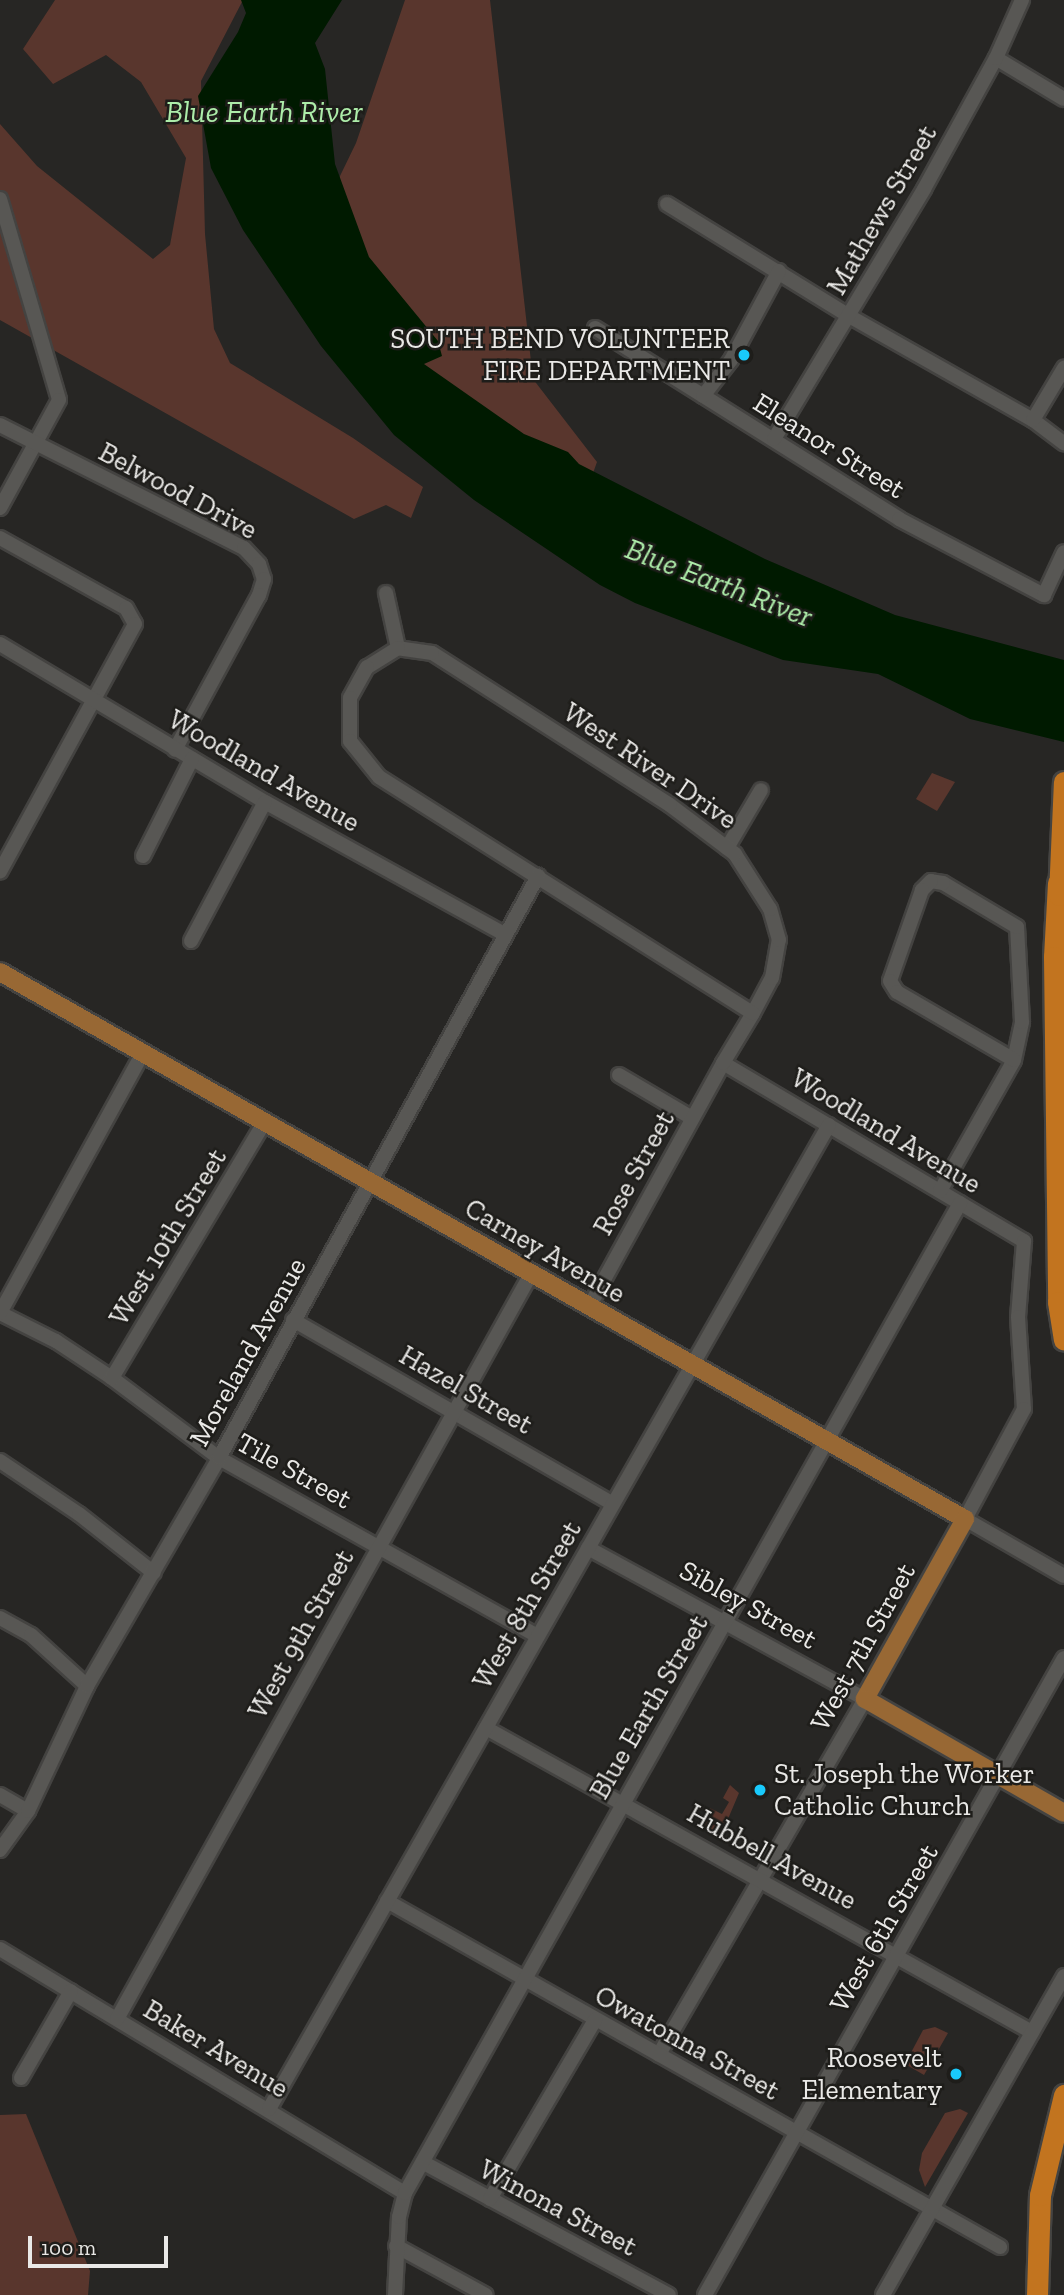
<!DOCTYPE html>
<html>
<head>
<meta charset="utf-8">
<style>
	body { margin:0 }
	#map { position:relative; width:1064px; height:2295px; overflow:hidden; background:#272624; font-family:"Zilla Slab",serif }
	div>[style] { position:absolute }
	.green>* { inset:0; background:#59362d }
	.water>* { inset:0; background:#001a00 }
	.roads { filter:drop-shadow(2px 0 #444341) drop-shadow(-2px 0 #444341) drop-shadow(0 2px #444341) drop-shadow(0 -2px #444341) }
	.minor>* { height:14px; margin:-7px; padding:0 7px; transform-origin:7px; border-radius:7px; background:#585754 }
	.major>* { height:18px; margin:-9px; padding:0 9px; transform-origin:9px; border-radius:9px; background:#986834 }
	.highway>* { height:21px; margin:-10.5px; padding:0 10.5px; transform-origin:10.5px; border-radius:10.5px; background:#c2741f }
	.dots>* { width:19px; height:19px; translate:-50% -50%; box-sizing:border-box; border:4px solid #1e1d1a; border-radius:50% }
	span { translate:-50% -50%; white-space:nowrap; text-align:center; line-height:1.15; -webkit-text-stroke:5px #1e1d1a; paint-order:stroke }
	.street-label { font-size:28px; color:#eae9e7 }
	.poi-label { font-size:28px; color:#eae9e7 }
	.right { translate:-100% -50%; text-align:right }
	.left { translate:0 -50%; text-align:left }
	.water-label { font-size:30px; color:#adeca9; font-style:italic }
	.scale { position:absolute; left:28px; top:2236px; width:140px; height:32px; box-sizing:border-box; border:4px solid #eae9e7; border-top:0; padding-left:9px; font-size:21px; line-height:24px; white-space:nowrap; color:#eae9e7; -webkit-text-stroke:5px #1e1d1a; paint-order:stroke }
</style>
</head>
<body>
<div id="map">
	<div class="green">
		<i style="clip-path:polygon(55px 0,243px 0,201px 81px,205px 234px,214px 329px,230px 363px,353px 438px,423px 487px,411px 518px,386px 505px,354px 519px,0 320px,0 124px,37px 166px,153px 259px,170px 245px,186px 158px,141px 82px,106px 55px,53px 84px,23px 49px)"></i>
		<i style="clip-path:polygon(405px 0,490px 0,533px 379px,597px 462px,588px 487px,432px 397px,324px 209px,356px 143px)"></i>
		<i style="clip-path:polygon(932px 773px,955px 782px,937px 811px,916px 799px)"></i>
		<i style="clip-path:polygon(730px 1785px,739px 1793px,725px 1826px,714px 1831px,700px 1825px,710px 1808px,722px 1814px,729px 1802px,723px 1798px)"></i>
		<i style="clip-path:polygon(935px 2027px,948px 2033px,924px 2075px,905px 2064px,923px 2030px)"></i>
		<i style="clip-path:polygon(960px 2109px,968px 2113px,925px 2187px,919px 2170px,922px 2153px,945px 2113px)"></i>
		<i style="clip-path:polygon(26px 2114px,90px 2271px,88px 2295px,0 2295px,0 2115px)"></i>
	</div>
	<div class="water">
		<i style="clip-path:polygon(241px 0,342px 0,315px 43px,325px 69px,335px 164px,369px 257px,438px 341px,442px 356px,424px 364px,524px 434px,568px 452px,579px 464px,765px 559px,895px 615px,1064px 660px,1064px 742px,970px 719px,878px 674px,783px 660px,635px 603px,600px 585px,474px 500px,394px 435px,321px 346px,243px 230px,211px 168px,198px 96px,238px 32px,246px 13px)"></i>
	</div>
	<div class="roads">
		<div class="minor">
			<i style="left:996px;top:58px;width:79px;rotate:31.1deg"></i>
			<i style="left:0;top:199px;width:209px;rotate:73.6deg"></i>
			<i style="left:59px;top:400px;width:123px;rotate:118.6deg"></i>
			<i style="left:667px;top:204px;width:214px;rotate:31.6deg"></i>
			<i style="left:849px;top:316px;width:211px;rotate:29.5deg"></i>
			<i style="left:1033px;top:420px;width:39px;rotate:37deg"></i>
			<i style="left:595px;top:328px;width:359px;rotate:32.1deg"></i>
			<i style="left:899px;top:519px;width:164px;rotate:27.7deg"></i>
			<i style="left:1044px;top:595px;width:47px;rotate:-65.1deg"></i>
			<i style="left:703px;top:396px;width:46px;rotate:-52.1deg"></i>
			<i style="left:731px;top:360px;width:101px;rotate:-61.7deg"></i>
			<i style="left:1033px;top:420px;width:61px;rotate:-59.2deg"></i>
			<i style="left:0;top:425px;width:273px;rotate:26.8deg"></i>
			<i style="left:244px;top:548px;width:22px;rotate:47deg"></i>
			<i style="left:259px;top:564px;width:16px;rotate:72deg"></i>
			<i style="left:264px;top:579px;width:17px;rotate:107deg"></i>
			<i style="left:259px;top:595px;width:176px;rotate:118.5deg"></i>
			<i style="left:774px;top:439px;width:292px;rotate:-59deg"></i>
			<i style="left:924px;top:189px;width:149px;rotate:-61.2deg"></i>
			<i style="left:996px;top:58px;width:64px;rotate:-65.9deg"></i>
			<i style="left:0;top:538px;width:144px;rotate:29.1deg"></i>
			<i style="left:126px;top:608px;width:18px;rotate:61deg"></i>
			<i style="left:135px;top:624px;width:282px;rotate:118.6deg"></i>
			<i style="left:386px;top:593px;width:56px;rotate:77.7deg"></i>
			<i style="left:0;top:644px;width:309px;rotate:30.8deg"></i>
			<i style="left:265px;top:802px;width:275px;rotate:28.9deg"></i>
			<i style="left:727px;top:848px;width:67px;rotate:-59.6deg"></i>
			<i style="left:143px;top:856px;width:109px;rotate:-63.2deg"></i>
			<i style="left:191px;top:941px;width:157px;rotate:-62deg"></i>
			<i style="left:723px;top:1063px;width:350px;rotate:30.6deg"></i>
			<i style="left:1024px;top:1241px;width:76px;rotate:94.5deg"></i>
			<i style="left:1018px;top:1317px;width:92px;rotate:86.3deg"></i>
			<i style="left:1024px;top:1409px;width:125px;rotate:118.2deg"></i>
			<i style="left:965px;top:1519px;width:114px;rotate:29.9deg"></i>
			<i style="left:619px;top:1075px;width:85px;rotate:30.5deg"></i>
			<i style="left:940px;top:1191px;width:150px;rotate:-60.5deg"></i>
			<i style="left:1014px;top:1060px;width:39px;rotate:-78deg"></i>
			<i style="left:1022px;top:1022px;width:95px;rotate:-93deg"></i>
			<i style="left:1017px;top:927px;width:86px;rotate:-149.3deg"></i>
			<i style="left:943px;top:883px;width:12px;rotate:-171deg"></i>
			<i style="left:931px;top:881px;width:13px;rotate:135deg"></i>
			<i style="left:922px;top:890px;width:96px;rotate:109.4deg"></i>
			<i style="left:890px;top:981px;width:13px;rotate:58deg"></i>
			<i style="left:897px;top:992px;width:135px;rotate:30.2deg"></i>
			<i style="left:589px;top:1307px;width:278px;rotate:-61.2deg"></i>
			<i style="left:723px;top:1063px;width:58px;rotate:-59deg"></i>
			<i style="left:753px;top:1013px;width:40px;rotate:-62deg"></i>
			<i style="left:772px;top:978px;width:39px;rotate:-80deg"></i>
			<i style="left:779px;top:940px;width:32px;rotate:-106deg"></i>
			<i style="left:770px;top:909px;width:65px;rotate:-122.5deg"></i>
			<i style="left:735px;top:854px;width:81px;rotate:-143deg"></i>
			<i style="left:670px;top:805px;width:282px;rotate:-147.4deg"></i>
			<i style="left:432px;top:653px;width:34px;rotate:-172deg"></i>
			<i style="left:398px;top:648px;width:36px;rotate:148deg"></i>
			<i style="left:367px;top:667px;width:35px;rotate:119deg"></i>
			<i style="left:350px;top:698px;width:43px;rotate:90deg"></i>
			<i style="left:350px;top:741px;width:46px;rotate:51.1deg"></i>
			<i style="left:379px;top:777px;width:442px;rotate:32.3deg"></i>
			<i style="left:0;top:1313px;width:63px;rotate:26.6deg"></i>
			<i style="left:56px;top:1341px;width:67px;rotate:33.5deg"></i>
			<i style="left:112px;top:1378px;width:134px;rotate:36.8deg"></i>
			<i style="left:219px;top:1458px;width:365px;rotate:29.2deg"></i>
			<i style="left:0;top:1313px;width:297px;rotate:-61.2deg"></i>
			<i style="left:293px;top:1320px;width:369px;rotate:29.9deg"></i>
			<i style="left:112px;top:1378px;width:299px;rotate:-59.2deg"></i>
			<i style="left:0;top:1461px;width:95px;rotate:33.9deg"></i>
			<i style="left:79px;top:1514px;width:95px;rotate:38.2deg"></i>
			<i style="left:588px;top:1548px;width:315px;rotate:28.6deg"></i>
			<i style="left:865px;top:1699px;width:411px;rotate:120.1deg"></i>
			<i style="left:0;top:1618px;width:35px;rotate:29deg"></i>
			<i style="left:31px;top:1635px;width:76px;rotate:42.3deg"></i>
			<i style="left:486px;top:1728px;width:625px;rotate:29.11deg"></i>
			<i style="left:0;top:1795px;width:32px;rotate:30deg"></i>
			<i style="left:0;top:1850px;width:48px;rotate:-54.3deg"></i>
			<i style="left:28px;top:1811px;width:138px;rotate:-64.7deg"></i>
			<i style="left:87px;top:1686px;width:263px;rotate:-59.9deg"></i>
			<i style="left:219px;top:1458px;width:664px;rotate:-61.27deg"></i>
			<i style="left:387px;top:1901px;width:704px;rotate:29.44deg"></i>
			<i style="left:0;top:1949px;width:473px;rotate:31.1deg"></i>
			<i style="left:117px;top:2019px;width:852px;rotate:-60.94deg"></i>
			<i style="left:21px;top:2078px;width:100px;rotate:-60.1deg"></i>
			<i style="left:269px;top:2109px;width:1132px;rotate:-60.36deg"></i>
			<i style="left:424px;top:2163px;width:278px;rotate:28.3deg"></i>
			<i style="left:490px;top:2199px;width:208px;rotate:-59.6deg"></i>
			<i style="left:396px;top:2246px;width:102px;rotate:28.6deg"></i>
			<i style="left:395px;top:2295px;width:78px;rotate:-87.1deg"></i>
			<i style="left:399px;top:2217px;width:25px;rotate:-76deg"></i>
			<i style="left:405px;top:2193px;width:1135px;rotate:-60.72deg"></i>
			<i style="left:705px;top:2295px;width:731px;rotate:-60.6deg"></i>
			<i style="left:883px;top:2295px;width:367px;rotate:-60.4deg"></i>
		</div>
		<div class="major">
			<i style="left:0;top:972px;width:1109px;rotate:29.55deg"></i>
			<i style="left:965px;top:1519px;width:206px;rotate:119.1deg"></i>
			<i style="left:865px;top:1699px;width:229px;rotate:29.8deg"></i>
		</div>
		<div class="highway">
			<i style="left:1058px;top:883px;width:74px;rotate:93.1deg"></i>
			<i style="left:1054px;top:957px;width:345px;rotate:89.3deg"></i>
			<i style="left:1058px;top:1302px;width:38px;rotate:81deg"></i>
			<i style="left:1059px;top:895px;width:113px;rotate:-87.5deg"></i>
			<i style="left:1037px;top:2295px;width:100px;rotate:-88.3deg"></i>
			<i style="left:1040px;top:2195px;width:103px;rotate:-76.5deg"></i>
		</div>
	</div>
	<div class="dots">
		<i style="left:744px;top:355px;background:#19cafc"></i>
		<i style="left:760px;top:1790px;background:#19cafc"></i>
		<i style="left:956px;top:2074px;background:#19cafc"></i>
	</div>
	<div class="street-label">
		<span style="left:882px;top:210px;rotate:-60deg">Mathews Street</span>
		<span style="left:829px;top:446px;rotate:32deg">Eleanor Street</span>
		<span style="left:178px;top:491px;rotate:28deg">Belwood Drive</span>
		<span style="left:650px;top:766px;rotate:34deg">West River Drive</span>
		<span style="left:264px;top:771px;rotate:30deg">Woodland Avenue</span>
		<span style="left:886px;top:1131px;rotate:31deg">Woodland Avenue</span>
		<span style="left:634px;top:1173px;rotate:-61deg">Rose Street</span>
		<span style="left:168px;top:1237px;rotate:-59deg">West 10th Street</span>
		<span style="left:545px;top:1251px;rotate:30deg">Carney Avenue</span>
		<span style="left:248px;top:1352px;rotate:-61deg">Moreland Avenue</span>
		<span style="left:466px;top:1390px;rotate:30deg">Hazel Street</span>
		<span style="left:294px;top:1471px;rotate:29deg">Tile Street</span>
		<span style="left:527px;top:1605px;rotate:-60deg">West 8th Street</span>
		<span style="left:748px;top:1605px;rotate:29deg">Sibley Street</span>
		<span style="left:301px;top:1634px;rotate:-61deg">West 9th Street</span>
		<span style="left:863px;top:1647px;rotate:-61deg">West 7th Street</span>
		<span style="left:649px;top:1707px;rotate:-60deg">Blue Earth Street</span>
		<span style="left:772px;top:1857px;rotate:29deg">Hubbell Avenue</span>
		<span style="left:884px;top:1928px;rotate:-60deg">West 6th Street</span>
		<span style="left:687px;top:2043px;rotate:29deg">Owatonna Street</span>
		<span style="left:216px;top:2049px;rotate:31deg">Baker Avenue</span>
		<span style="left:558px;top:2208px;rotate:28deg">Winona Street</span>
	</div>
	<div class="poi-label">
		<span class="right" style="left:730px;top:355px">SOUTH BEND VOLUNTEER<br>FIRE DEPARTMENT</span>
		<span class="left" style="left:774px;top:1790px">St. Joseph the Worker<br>Catholic Church</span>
		<span class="right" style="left:942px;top:2074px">Roosevelt<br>Elementary</span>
	</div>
	<div class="water-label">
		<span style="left:264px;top:112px">Blue Earth River</span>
		<span style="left:719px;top:583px;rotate:21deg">Blue Earth River</span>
	</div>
	<div class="scale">100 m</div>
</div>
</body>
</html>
